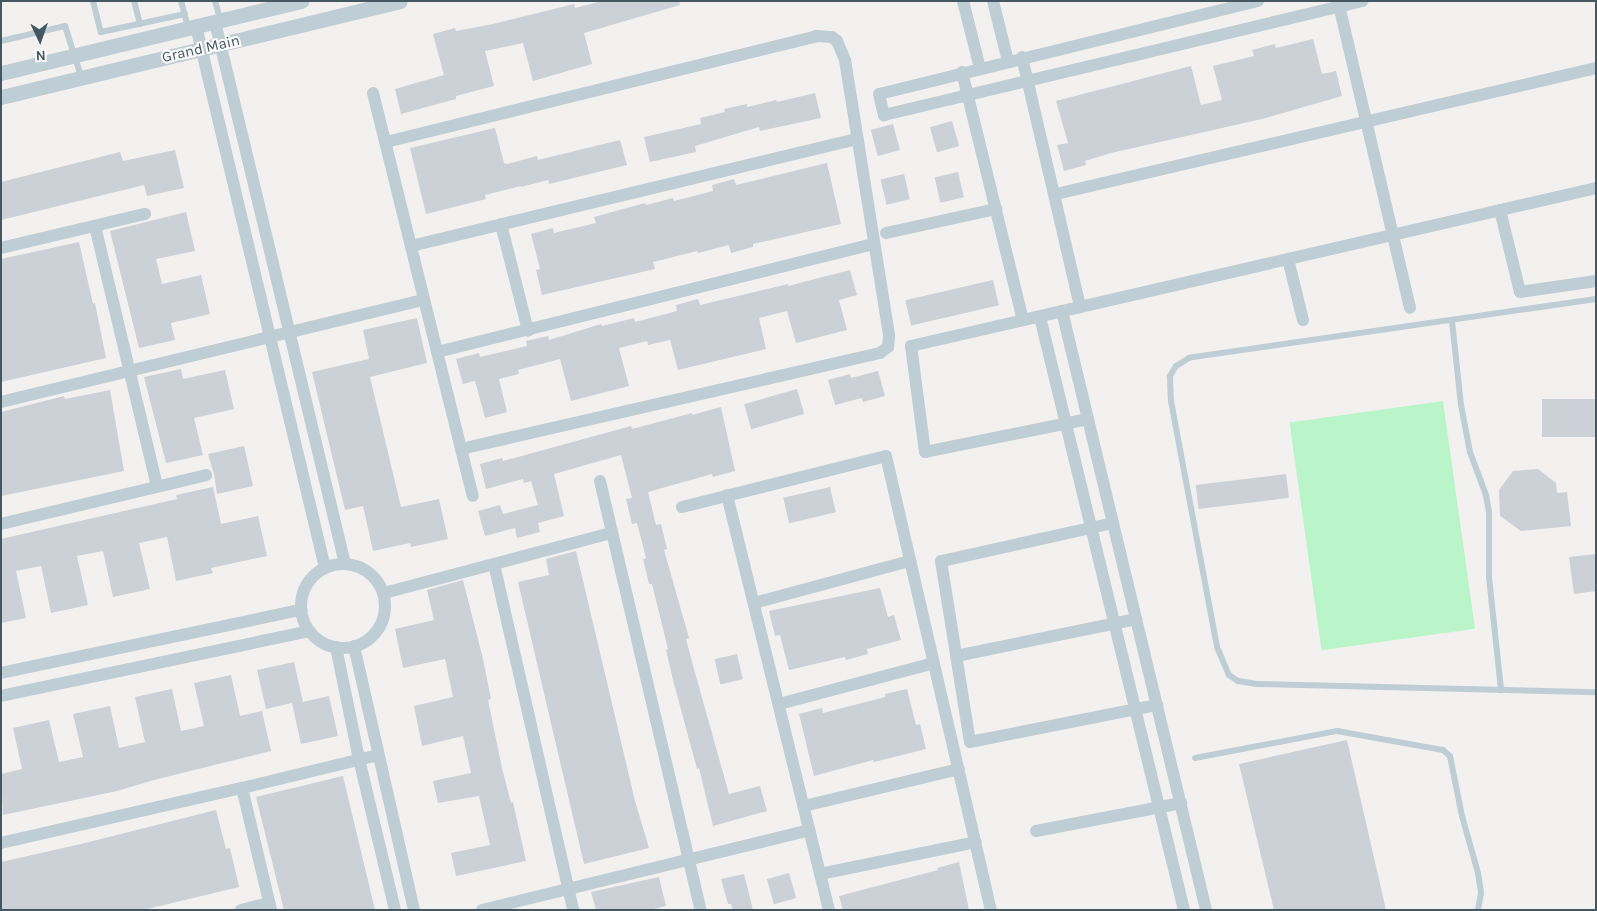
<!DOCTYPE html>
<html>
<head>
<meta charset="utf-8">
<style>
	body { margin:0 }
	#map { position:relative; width:1597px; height:911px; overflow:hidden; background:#f3f0f0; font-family:Karla,sans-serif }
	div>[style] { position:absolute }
	.green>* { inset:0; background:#baf5c9; transform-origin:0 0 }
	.building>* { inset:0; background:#cbd1d6; transform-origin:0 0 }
	.service>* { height:6px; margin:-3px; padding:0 3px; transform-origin:3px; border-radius:3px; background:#bfcdd4 }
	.minor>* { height:12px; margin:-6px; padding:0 6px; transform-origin:6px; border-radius:6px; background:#bfcdd4 }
	.minor>.ring { margin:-6px; padding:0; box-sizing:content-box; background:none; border:12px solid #bfcdd4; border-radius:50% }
	.tertiary>* { height:15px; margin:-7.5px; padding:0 7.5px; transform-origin:7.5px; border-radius:7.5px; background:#bfcdd4 }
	span { translate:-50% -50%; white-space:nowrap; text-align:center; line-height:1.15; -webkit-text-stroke:4px #fff; paint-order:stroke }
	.street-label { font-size:15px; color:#455760 }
	.frame { position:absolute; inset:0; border:2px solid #455760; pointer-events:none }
	.north { position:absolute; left:15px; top:15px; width:50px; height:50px; -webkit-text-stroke:4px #fff; paint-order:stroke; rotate:177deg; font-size:14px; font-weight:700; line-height:20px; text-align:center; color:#455760 }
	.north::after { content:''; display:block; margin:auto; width:18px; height:22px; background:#455760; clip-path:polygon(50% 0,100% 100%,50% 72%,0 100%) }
</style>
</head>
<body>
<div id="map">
	<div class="green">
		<i style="left:1443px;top:401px;width:230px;height:155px;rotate:82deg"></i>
	</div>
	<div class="building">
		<i style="clip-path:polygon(603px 1px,679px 1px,680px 5px,584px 33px,592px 64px,533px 81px,523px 43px,485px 51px,494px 86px,456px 96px,456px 99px,401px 114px,395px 89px,444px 75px,433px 34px,455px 28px,456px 31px,493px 24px,574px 4px,575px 8px)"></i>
		<i style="clip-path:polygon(1313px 39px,1322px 74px,1336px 71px,1342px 96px,1262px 119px,1111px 153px,1085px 161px,1086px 165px,1064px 171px,1057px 145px,1068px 143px,1056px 101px,1191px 66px,1201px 105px,1222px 100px,1213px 66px,1254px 56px,1252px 50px,1275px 44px,1276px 48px)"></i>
		<i style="clip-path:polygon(815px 93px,821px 118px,760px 131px,759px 127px,695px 146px,696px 152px,650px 162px,644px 137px,701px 124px,700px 118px,725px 112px,724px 109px,747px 104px,747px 107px,776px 100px,777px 102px)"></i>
		<i style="left:952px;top:121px;width:26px;height:23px;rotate:74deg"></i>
		<i style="left:893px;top:124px;width:27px;height:23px;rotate:75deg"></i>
		<i style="clip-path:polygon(495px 128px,504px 163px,507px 164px,537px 156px,538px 160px,620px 140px,627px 165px,549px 184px,548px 180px,521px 187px,521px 186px,485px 195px,486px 199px,426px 214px,410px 148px)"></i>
		<i style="clip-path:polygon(175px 150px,184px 188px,147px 196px,144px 185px,1px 220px,1px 182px,120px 152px,123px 161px)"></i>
		<i style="clip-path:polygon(827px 163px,841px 224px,753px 244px,753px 247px,731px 253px,729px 245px,698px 253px,697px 251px,653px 262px,655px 269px,542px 295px,536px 270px,540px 269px,531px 234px,553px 228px,554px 233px,596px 223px,594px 217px,645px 203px,646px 205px,673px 198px,674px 201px,713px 191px,712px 185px,734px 179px,736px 185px)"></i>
		<i style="left:958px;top:172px;width:26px;height:24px;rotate:77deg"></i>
		<i style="left:904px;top:174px;width:26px;height:24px;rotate:77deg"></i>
		<i style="clip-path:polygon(186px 212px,195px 251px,156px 259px,162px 284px,201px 275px,210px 314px,171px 323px,175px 340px,139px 348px,110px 231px)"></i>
		<i style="clip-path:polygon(79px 242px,93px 304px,95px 303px,106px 358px,1px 382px,1px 259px)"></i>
		<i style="clip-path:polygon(850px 270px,857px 295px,839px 300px,847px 330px,796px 343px,787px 311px,759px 318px,766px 349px,678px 370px,670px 340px,648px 345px,647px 341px,619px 348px,629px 386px,571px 401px,560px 359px,518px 370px,519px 374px,499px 379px,507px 412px,485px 418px,475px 381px,463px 384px,456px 359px,479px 353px,480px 357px,527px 346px,526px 341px,548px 336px,549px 340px,601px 324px,602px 326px,634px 318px,635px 322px,677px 311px,676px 305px,698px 299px,700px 305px,788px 284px,788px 286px)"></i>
		<i style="left:993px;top:280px;width:26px;height:90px;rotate:77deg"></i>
		<i style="clip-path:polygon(417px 318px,427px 363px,370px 377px,401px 507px,439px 499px,448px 539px,411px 547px,410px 543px,373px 551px,363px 506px,345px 510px,312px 372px,369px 359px,363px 330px)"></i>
		<i style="clip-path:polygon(181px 369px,183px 379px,225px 370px,234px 409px,194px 418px,203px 455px,166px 463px,144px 377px)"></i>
		<i style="clip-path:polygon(878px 371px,885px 396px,863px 402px,862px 398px,835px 405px,828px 380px,850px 374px,851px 378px)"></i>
		<i style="left:797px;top:389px;width:26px;height:55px;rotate:74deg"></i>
		<i style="clip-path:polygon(110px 390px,124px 471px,1px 496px,1px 412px,64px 396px,65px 399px)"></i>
		<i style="left:1596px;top:399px;width:38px;height:54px;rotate:90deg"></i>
		<i style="clip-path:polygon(721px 407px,735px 471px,713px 477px,712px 474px,648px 492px,656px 525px,661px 524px,667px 549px,664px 550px,689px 638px,686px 639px,694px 669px,729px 794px,760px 786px,767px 811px,713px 826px,699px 768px,697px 769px,673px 680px,666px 650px,668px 649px,652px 584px,649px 584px,643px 559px,646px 558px,637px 523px,632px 524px,626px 499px,632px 498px,621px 455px,554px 474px,564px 516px,538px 523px,540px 532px,517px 538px,515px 528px,485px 536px,478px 511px,500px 505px,503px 514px,538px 505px,531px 481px,524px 483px,523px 479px,486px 489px,480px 464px,502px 458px,503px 461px,631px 426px,632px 429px,692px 413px,692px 415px)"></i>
		<i style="clip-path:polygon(244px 446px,253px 486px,217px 494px,214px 474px,208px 454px)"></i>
		<i style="clip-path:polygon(1538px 469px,1556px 483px,1557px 493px,1567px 492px,1571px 526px,1521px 531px,1500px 516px,1499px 490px,1513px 471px)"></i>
		<i style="left:1286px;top:474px;width:24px;height:91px;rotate:83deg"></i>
		<i style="clip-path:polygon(213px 487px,221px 524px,258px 516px,267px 556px,211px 568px,213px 573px,176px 581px,167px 537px,139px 543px,150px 589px,113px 597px,103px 551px,77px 556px,88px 605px,51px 613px,41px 566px,16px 571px,26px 618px,1px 623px,1px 539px,177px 499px,176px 495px)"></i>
		<i style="left:830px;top:487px;width:26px;height:48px;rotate:77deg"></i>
		<i style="clip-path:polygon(576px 551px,635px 801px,649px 848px,584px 864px,518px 582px,549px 575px,546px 559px)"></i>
		<i style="clip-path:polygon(1596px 554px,1596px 591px,1574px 594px,1569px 557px)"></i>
		<i style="clip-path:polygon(463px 580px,483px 659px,491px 699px,488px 700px,502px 768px,511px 803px,513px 802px,526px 861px,456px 876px,451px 853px,490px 845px,479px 796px,438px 803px,433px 781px,471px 773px,463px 736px,422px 746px,414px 706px,453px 697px,445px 659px,403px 668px,395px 629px,434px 620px,427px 590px)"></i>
		<i style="clip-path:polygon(880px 588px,888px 617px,894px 615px,901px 640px,867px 649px,868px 654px,846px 660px,845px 657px,789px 670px,780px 635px,775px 636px,769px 611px)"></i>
		<i style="left:737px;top:654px;width:26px;height:23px;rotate:77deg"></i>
		<i style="clip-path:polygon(294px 662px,303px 702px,329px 696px,338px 736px,301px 744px,292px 703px,266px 709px,257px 670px)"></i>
		<i style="clip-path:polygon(231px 675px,240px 716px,262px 711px,271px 751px,154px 780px,117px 791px,3px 815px,1px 774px,22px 769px,13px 728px,49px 720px,59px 762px,83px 757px,73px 714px,110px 706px,119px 748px,145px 742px,135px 697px,172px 689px,181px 731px,204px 726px,194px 683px)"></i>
		<i style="clip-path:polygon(907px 689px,916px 725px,920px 724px,926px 749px,874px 762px,873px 760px,814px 776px,799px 714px,822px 708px,823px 713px,885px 697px,885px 694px)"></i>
		<i style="clip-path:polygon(1347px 740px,1386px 910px,1274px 910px,1239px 764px)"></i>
		<i style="clip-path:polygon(343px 776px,375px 910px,284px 910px,256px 797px)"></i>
		<i style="clip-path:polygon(216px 810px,226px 849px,230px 848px,239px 887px,143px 910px,1px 910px,1px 862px,81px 844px)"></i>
		<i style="clip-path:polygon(959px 862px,969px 910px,843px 910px,839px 896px,938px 870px,937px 868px)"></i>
		<i style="left:789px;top:873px;width:26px;height:23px;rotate:74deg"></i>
		<i style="clip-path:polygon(744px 874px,753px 910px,733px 910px,731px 904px,728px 904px,721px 879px)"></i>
		<i style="clip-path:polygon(659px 877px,666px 906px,650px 910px,596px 910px,591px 892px)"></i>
	</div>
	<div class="service">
		<i style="left:93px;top:1px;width:32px;rotate:76deg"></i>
		<i style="left:101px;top:32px;width:86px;rotate:-12.1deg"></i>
		<i style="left:134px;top:1px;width:24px;rotate:75deg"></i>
		<i style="left:181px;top:1px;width:28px;rotate:75deg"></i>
		<i style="left:215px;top:1px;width:19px;rotate:74deg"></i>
		<i style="left:1px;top:41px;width:66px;rotate:-13.2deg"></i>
		<i style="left:65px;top:26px;width:52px;rotate:72.3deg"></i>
		<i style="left:1596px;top:299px;width:411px;rotate:171.8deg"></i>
		<i style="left:1189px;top:358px;width:15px;rotate:148deg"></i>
		<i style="left:1176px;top:366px;width:12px;rotate:121deg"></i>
		<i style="left:1170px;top:376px;width:25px;rotate:88deg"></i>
		<i style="left:1171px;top:401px;width:250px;rotate:79.4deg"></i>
		<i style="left:1217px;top:647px;width:30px;rotate:67deg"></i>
		<i style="left:1229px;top:675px;width:11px;rotate:34deg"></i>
		<i style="left:1238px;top:681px;width:19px;rotate:9deg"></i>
		<i style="left:1257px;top:684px;width:339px;rotate:1.4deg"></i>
		<i style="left:1452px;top:321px;width:84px;rotate:83.9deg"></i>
		<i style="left:1461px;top:405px;width:48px;rotate:79.2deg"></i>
		<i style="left:1470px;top:452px;width:46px;rotate:69.6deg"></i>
		<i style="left:1486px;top:495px;width:17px;rotate:80deg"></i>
		<i style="left:1489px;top:512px;width:65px;rotate:90deg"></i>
		<i style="left:1489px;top:577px;width:114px;rotate:83.9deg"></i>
		<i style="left:1195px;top:758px;width:145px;rotate:-10.8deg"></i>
		<i style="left:1337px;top:731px;width:108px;rotate:10.2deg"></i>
		<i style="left:1443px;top:750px;width:9px;rotate:41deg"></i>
		<i style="left:1450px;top:756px;width:61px;rotate:78.7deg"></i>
		<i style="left:1462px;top:816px;width:59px;rotate:74.3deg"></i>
		<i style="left:1478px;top:873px;width:20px;rotate:81deg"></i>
		<i style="left:1481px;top:893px;width:17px;rotate:100deg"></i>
	</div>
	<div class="minor">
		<i style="left:963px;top:1px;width:69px;rotate:75.8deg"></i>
		<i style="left:993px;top:1px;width:62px;rotate:76deg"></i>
		<i style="left:1258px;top:1px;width:390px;rotate:166.2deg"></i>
		<i style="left:879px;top:94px;width:22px;rotate:77deg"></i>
		<i style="left:884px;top:115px;width:492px;rotate:-13.4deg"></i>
		<i style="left:1338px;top:1px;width:315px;rotate:76.8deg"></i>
		<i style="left:215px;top:22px;width:557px;rotate:76.51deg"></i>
		<i style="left:196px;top:26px;width:557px;rotate:76.61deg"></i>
		<i style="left:1022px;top:57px;width:257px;rotate:76.9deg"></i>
		<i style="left:962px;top:72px;width:255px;rotate:76.2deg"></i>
		<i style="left:373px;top:93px;width:415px;rotate:76.1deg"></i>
		<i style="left:386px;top:142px;width:443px;rotate:-13.8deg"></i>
		<i style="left:816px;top:36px;width:16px;rotate:4deg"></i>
		<i style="left:832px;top:37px;width:6px;rotate:39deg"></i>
		<i style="left:837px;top:41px;width:21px;rotate:67deg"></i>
		<i style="left:845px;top:60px;width:279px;rotate:80.9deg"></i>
		<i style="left:889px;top:336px;width:11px;rotate:95deg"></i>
		<i style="left:888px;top:347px;width:10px;rotate:143deg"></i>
		<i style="left:880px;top:353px;width:430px;rotate:167.1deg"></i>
		<i style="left:1056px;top:194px;width:555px;rotate:-13.13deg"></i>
		<i style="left:1500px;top:210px;width:84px;rotate:76.3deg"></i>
		<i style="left:1520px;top:292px;width:77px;rotate:-8.2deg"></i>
		<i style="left:501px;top:224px;width:110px;rotate:75.8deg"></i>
		<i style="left:95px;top:226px;width:267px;rotate:76.6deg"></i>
		<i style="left:886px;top:233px;width:113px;rotate:-12.3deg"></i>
		<i style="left:411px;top:246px;width:459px;rotate:-13.5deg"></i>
		<i style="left:1px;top:248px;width:148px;rotate:-13.3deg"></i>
		<i style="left:1288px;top:259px;width:63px;rotate:76.2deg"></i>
		<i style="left:1062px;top:311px;width:616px;rotate:76.48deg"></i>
		<i style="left:1040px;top:317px;width:610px;rotate:76.35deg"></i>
		<i style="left:437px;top:352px;width:450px;rotate:-13.9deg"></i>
		<i style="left:1px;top:402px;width:435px;rotate:-13.6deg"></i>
		<i style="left:1088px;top:419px;width:166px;rotate:168.6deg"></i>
		<i style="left:925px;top:452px;width:107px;rotate:-97.5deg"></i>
		<i style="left:911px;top:346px;width:703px;rotate:-12.99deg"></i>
		<i style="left:600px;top:481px;width:441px;rotate:76.8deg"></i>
		<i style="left:727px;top:495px;width:427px;rotate:76.2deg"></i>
		<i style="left:682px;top:507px;width:210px;rotate:-14deg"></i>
		<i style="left:886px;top:456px;width:466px;rotate:77deg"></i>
		<i style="left:1113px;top:523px;width:176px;rotate:167.5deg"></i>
		<i style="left:941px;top:561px;width:183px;rotate:80.9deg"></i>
		<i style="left:970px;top:742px;width:191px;rotate:-11.2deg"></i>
		<i style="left:1px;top:524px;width:211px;rotate:-13.4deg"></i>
		<i style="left:494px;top:564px;width:355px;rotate:77.1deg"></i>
		<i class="ring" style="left:301px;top:564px;width:72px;height:72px"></i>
		<i style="left:384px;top:593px;width:235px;rotate:-14.8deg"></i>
		<i style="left:754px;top:603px;width:162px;rotate:-15.1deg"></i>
		<i style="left:354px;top:646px;width:271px;rotate:77.2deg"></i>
		<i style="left:336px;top:647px;width:114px;rotate:78.4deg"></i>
		<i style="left:359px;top:759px;width:155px;rotate:76.6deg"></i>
		<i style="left:956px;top:656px;width:184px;rotate:-11.6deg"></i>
		<i style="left:1px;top:673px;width:307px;rotate:-11.9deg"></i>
		<i style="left:1px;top:696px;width:315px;rotate:-11.9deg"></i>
		<i style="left:779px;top:704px;width:160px;rotate:-14.8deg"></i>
		<i style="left:242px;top:788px;width:125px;rotate:76.6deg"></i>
		<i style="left:804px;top:806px;width:159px;rotate:-13.4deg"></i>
		<i style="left:1036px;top:831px;width:148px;rotate:-10.9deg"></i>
		<i style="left:1px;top:843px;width:247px;rotate:-12.9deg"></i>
		<i style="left:242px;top:788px;width:140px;rotate:-13.6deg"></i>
		<i style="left:820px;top:874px;width:159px;rotate:-11.6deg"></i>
		<i style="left:241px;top:910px;width:29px;rotate:-14deg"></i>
		<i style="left:482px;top:910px;width:337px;rotate:-13.7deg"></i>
	</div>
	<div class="tertiary">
		<i style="left:1px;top:73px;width:309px;rotate:-13.5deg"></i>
		<i style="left:1px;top:97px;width:410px;rotate:-13.5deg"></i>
	</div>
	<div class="street-label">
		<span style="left:201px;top:49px;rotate:-13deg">Grand Main</span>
	</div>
	<div class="frame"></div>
	<div class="north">N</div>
</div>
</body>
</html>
